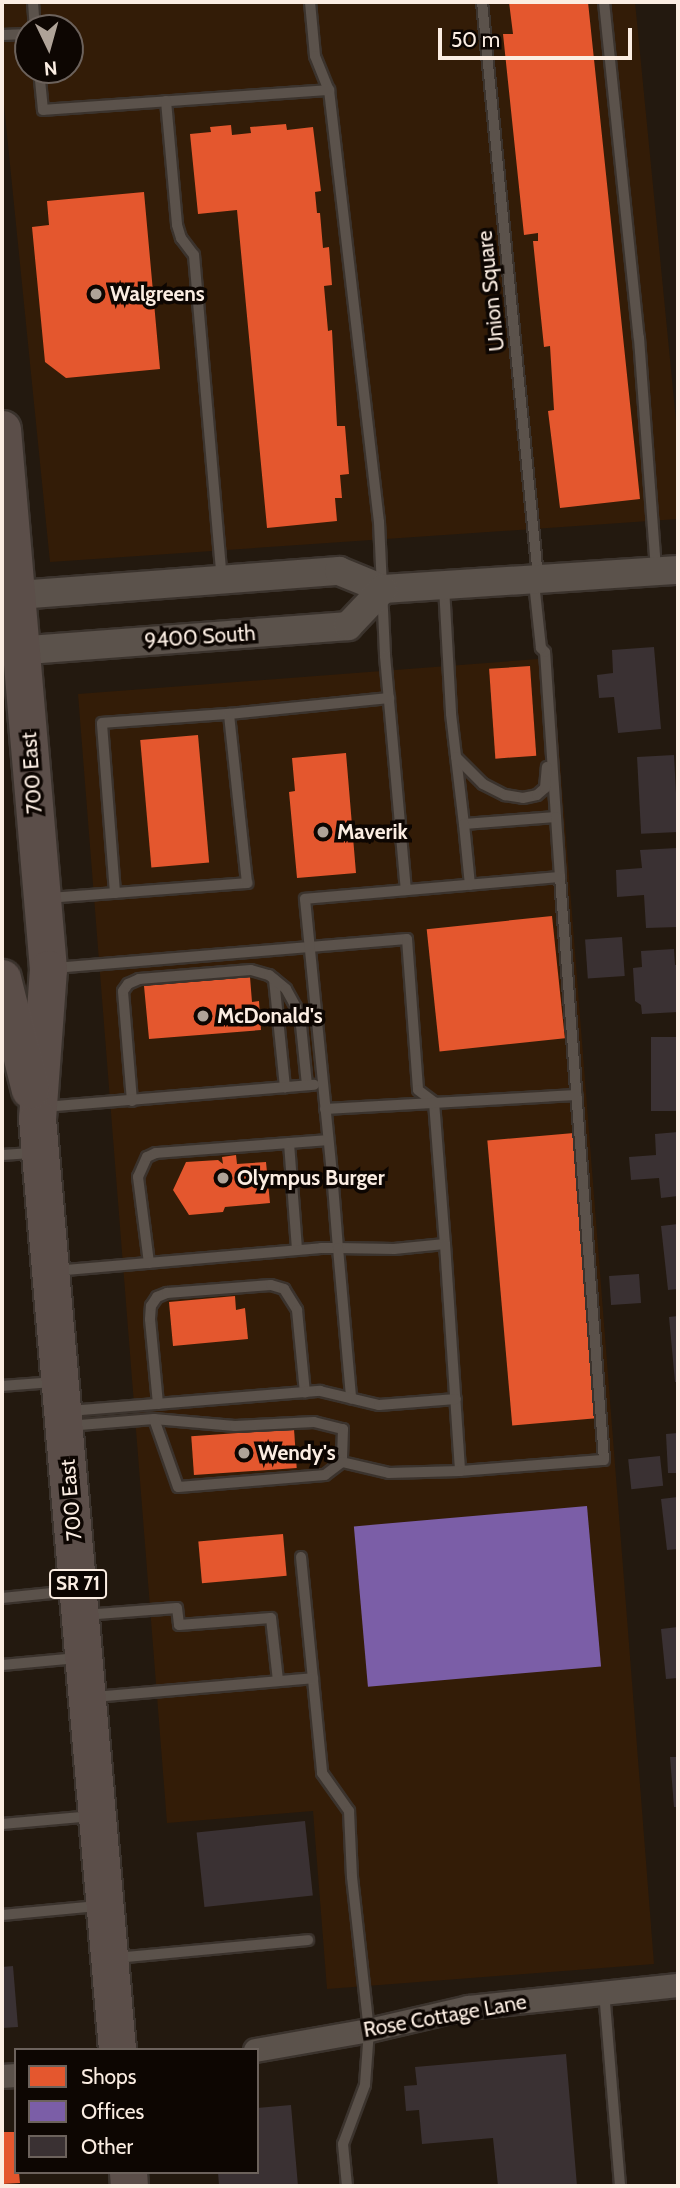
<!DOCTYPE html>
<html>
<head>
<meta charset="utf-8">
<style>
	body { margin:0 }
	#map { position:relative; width:680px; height:2188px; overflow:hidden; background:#23190f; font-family:Cabin,sans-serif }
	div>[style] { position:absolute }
	.built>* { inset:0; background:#331c07 }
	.shops>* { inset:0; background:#e4572e; transform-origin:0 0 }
	.offices>* { inset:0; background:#7b5ea7; transform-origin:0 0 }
	.building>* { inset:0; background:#3a3133; transform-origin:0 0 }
	.roads { filter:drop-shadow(2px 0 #3b332d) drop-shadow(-2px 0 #3b332d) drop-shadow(0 2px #3b332d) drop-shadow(0 -2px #3b332d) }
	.service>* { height:10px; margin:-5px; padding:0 5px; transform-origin:5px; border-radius:5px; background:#5b524b }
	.minor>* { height:23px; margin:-11.5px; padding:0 11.5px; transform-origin:11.5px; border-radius:11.5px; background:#5b524b }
	.tertiary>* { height:28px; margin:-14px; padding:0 14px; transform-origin:14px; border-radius:14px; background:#5b524b }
	.primary>* { height:37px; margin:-18.5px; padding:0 18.5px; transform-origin:18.5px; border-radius:18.5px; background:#5b4e49 }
	.dots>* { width:19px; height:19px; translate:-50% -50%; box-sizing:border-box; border:4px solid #0d0602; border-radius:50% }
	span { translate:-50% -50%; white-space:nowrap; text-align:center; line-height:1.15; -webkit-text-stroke:7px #0d0602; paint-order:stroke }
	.shield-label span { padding:2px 5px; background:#0d0602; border:2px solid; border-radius:5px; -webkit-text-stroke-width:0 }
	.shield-label { font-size:19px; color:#fbede2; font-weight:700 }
	.street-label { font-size:21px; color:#fbede2 }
	.poi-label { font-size:21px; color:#fbede2; font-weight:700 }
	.left { translate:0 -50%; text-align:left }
	.frame { position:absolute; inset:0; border:4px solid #fbede2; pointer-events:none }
	.legend { position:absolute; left:14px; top:2048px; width:245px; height:126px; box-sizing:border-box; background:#0d0602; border:2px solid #6c625c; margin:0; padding:9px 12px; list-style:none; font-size:21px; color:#fbede2 }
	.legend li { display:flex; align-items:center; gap:14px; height:35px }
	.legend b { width:35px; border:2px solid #6c625c }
	.north { position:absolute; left:14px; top:14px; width:70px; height:70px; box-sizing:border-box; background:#0d0602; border:2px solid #6c625c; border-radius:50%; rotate:175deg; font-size:19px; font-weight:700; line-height:28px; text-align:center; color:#fbede2 }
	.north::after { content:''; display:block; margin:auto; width:24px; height:32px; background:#afa398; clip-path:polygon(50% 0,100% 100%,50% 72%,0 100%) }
	.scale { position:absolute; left:438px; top:28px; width:194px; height:32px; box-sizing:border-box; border:4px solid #fbede2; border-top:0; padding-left:9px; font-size:21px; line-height:24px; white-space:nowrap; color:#fbede2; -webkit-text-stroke:5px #0d0602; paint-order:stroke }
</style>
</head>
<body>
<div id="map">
	<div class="built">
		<i style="clip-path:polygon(evenodd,2px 2px,635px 2px,678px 441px,678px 519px,50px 562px,2px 85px,2px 2px,28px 28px,70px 28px,70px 70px,28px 70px,28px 28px)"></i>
		<i style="clip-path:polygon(552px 658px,654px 1964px,327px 1989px,313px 1811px,167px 1823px,78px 694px)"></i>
	</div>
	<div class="shops">
		<i style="clip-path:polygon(509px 2px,588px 2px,640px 499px,560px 508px,548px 411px,554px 410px,550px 346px,544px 347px,533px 241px,538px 241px,538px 233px,524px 235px,503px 34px,513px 34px)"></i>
		<i style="clip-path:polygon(286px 124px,287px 130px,313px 127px,321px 191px,315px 192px,317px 213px,320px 213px,323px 248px,329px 247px,332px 285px,324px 286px,328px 331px,332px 330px,337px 426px,345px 426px,349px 474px,340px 475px,342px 498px,335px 498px,337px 521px,267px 528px,237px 210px,198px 214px,190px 134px,211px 132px,210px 127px,231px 125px,232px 135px,251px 133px,250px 127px)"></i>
		<i style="clip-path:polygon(144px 192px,160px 369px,66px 378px,45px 362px,32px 227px,49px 225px,47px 201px)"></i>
		<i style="left:530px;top:666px;width:90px;height:41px;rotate:86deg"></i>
		<i style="left:198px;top:735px;width:128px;height:58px;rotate:85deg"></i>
		<i style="clip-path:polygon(346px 753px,356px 873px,297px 878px,289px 792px,295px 791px,292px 758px)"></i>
		<i style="left:552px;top:916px;width:123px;height:126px;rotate:84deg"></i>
		<i style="clip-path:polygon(250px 977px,252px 1002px,259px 1001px,261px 1030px,149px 1039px,144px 986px)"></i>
		<i style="left:574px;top:1133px;width:286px;height:87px;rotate:85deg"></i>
		<i style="clip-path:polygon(236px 1155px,237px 1164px,266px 1162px,270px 1203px,225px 1207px,223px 1212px,189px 1215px,173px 1190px,186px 1162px,218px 1160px,223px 1164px,222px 1157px)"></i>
		<i style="clip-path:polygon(235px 1296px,236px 1310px,245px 1308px,248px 1339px,173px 1346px,169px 1302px)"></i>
		<i style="left:294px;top:1429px;width:39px;height:103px;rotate:86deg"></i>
		<i style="left:283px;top:1534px;width:42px;height:85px;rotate:85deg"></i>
		<i style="clip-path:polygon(2px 2132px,16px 2132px,16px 2172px,19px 2172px,20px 2183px,2px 2184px)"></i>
	</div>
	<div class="offices">
		<i style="left:587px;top:1506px;width:161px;height:234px;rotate:85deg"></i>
	</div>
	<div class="building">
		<i style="clip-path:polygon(654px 647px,661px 729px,618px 733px,614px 697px,599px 698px,597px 675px,613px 673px,612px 650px)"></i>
		<i style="left:674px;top:755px;width:77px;height:37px;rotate:87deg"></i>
		<i style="clip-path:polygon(677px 848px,678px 927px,646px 928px,644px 895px,617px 897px,616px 870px,642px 868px,640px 850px)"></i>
		<i style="left:622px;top:937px;width:39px;height:37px;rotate:86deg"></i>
		<i style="clip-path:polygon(674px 949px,675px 965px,678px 965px,678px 1012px,642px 1014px,641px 1005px,635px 1001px,633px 968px,642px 967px,641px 951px)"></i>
		<i style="left:678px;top:1037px;width:74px;height:27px;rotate:90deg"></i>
		<i style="clip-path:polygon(678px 1132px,678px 1196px,661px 1198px,659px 1178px,631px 1180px,629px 1157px,656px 1155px,655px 1134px)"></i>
		<i style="clip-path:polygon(678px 1224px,678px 1289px,668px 1290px,661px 1226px)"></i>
		<i style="left:639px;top:1274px;width:29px;height:30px;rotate:86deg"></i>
		<i style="clip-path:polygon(678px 1316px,678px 1382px,675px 1382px,669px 1317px)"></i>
		<i style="clip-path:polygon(678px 1433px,678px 1473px,668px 1473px,666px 1434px)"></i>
		<i style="left:660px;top:1456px;width:30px;height:32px;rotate:84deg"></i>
		<i style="clip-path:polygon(678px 1497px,678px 1549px,667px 1550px,661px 1499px)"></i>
		<i style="clip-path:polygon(678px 1627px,678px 1678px,666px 1679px,661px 1629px)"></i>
		<i style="clip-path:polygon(670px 1757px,678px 1757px,678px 1807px,674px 1807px)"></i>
		<i style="left:305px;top:1821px;width:75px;height:109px;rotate:84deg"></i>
		<i style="clip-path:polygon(13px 1966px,18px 2027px,2px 2028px,2px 1967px)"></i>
		<i style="clip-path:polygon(566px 2054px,577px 2186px,498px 2186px,493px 2138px,422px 2144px,419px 2110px,406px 2111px,404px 2086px,417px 2085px,415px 2067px)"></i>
		<i style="clip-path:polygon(291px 2105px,298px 2186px,219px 2186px,218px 2172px,257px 2172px,257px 2108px)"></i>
	</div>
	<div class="roads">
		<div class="service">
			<i style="left:33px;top:2px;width:26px;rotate:86deg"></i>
			<i style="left:310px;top:2px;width:54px;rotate:84.7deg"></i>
			<i style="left:315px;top:56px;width:37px;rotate:68deg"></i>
			<i style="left:329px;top:90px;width:435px;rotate:83.4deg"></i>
			<i style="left:379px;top:522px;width:134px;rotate:87.4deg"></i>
			<i style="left:385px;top:656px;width:235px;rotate:84.9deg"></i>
			<i style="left:482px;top:2px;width:578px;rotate:84.44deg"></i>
			<i style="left:604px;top:2px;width:338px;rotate:84.1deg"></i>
			<i style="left:639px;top:338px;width:234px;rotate:85.8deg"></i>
			<i style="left:2px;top:35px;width:26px;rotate:-2deg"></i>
			<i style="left:39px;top:70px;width:40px;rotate:84.3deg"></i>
			<i style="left:43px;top:110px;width:287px;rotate:-4deg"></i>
			<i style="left:166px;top:101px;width:124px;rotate:84.9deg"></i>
			<i style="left:177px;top:225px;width:14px;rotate:73deg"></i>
			<i style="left:181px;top:238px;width:21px;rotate:53deg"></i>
			<i style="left:194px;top:255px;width:325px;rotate:85.1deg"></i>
			<i style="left:444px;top:587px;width:127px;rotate:86.8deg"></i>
			<i style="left:451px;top:714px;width:111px;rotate:83.3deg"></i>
			<i style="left:464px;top:824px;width:92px;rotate:-4.4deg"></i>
			<i style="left:556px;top:817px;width:165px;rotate:-93.8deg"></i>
			<i style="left:545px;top:652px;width:6px;rotate:-135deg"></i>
			<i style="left:541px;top:648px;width:66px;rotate:-96.1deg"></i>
			<i style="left:456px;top:757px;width:38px;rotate:45deg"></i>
			<i style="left:483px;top:784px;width:25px;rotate:27deg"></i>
			<i style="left:505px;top:795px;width:18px;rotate:9deg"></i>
			<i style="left:523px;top:798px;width:14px;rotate:-12deg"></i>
			<i style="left:537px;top:795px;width:11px;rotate:-41deg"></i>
			<i style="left:545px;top:788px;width:21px;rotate:-85deg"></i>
			<i style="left:556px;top:817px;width:60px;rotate:86.2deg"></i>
			<i style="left:464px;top:824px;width:61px;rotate:84.4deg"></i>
			<i style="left:115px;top:893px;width:170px;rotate:-94.4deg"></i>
			<i style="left:102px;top:723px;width:127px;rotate:-4.1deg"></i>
			<i style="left:48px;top:898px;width:200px;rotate:-4.3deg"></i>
			<i style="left:247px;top:883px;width:170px;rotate:-96.1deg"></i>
			<i style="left:229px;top:714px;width:161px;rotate:-5.7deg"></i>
			<i style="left:54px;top:968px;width:354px;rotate:-4.7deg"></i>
			<i style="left:407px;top:939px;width:151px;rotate:85.8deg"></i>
			<i style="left:418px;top:1090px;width:20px;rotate:37deg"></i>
			<i style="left:434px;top:1102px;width:142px;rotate:85.6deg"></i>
			<i style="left:274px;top:979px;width:109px;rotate:84.2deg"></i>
			<i style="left:132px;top:1101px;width:110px;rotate:-94.7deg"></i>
			<i style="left:123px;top:991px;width:9px;rotate:-54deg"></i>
			<i style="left:128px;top:984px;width:12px;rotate:-24deg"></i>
			<i style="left:139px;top:979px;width:112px;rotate:-4.6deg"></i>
			<i style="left:251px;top:970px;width:19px;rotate:16deg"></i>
			<i style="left:269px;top:975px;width:22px;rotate:39deg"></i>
			<i style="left:286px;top:989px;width:21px;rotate:61deg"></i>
			<i style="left:296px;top:1007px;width:19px;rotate:74deg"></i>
			<i style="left:301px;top:1025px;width:60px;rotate:84.3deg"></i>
			<i style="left:44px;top:1107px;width:271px;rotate:-4.7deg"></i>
			<i style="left:325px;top:1109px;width:252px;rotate:-3.2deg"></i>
			<i style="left:289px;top:1143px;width:107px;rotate:85.7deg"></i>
			<i style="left:2px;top:1155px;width:32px;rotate:-4deg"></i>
			<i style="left:149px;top:1263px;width:87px;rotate:-97.3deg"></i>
			<i style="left:138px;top:1177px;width:22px;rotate:-66deg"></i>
			<i style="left:147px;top:1157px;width:10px;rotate:-24deg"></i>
			<i style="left:156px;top:1153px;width:172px;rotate:-4.3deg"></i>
			<i style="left:54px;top:1271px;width:268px;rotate:-4.9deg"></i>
			<i style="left:321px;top:1248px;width:17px"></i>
			<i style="left:338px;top:1248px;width:56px;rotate:1deg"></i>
			<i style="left:394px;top:1249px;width:51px;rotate:-5.6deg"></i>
			<i style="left:445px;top:1244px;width:227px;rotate:86.2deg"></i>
			<i style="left:460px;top:1471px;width:144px;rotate:-4.4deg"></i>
			<i style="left:604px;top:1460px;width:585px;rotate:-94.32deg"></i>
			<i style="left:560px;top:877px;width:256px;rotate:175.1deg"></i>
			<i style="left:305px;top:899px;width:287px;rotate:84.4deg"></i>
			<i style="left:333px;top:1185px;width:63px;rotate:85.5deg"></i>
			<i style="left:338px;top:1248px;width:151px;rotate:85deg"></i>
			<i style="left:2px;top:1386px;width:52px;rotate:-4.4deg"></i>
			<i style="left:158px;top:1404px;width:85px;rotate:-95.4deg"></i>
			<i style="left:150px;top:1319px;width:13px;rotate:-86deg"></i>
			<i style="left:151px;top:1306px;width:11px;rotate:-56deg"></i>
			<i style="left:157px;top:1297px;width:11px;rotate:-22deg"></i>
			<i style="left:167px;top:1293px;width:104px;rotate:-4.4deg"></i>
			<i style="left:271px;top:1285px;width:14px;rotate:17deg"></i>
			<i style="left:284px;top:1289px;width:25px;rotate:58deg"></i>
			<i style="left:297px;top:1310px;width:83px;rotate:84.5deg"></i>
			<i style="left:69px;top:1411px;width:252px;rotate:-4.6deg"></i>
			<i style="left:320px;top:1391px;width:61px;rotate:13.3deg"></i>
			<i style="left:379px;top:1405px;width:77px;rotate:-4.5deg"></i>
			<i style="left:67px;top:1426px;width:87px;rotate:-4.6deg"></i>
			<i style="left:154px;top:1419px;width:81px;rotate:4.9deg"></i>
			<i style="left:235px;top:1426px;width:79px;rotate:-2.9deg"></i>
			<i style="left:314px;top:1422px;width:30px;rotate:14deg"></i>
			<i style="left:343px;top:1429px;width:33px;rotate:92deg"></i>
			<i style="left:342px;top:1462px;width:21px;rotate:143deg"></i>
			<i style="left:325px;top:1475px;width:147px;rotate:175.3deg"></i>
			<i style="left:178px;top:1487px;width:72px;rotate:-109.4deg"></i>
			<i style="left:342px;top:1462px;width:48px;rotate:13.2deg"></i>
			<i style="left:389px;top:1473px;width:71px;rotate:-1.6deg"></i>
			<i style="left:301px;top:1557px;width:217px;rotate:84.4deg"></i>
			<i style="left:322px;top:1773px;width:47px;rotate:54.6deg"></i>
			<i style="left:349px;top:1811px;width:66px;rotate:87.4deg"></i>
			<i style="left:352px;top:1877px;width:154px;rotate:83.7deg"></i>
			<i style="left:369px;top:2030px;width:55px;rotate:94.2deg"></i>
			<i style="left:365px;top:2085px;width:63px;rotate:110.4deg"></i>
			<i style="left:343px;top:2144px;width:42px;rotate:84.6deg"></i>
			<i style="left:2px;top:1598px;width:70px;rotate:-5.7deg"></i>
			<i style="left:84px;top:1615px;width:93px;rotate:-4.3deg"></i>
			<i style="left:177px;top:1608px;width:17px;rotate:83deg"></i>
			<i style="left:179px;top:1625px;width:92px;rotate:-4.4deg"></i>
			<i style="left:271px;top:1618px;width:62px;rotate:83.6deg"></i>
			<i style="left:2px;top:1665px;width:76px;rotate:-5.3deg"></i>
			<i style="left:93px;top:1697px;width:221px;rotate:-4.9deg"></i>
			<i style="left:2px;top:1824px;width:91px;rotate:-5deg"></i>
			<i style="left:2px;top:1915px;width:96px;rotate:-5.4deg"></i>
			<i style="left:115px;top:1958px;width:194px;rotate:-5.3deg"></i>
			<i style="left:604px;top:1991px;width:196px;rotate:85.3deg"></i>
		</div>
		<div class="minor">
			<i style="left:255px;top:2050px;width:116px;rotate:-10deg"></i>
			<i style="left:369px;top:2030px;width:102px;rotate:-13.1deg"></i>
			<i style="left:468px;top:2007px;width:211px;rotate:-6deg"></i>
			<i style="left:2px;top:2076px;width:14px;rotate:-4deg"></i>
		</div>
		<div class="tertiary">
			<i style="left:18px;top:595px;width:322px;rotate:-4.3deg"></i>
			<i style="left:339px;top:571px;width:48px;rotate:22.2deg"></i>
			<i style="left:383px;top:589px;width:296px;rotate:-3.7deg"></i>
			<i style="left:2px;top:652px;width:347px;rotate:-4.3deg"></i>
			<i style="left:348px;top:626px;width:51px;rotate:-46.6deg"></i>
		</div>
		<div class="primary">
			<i style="left:2px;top:429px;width:542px;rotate:85.13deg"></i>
			<i style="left:48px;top:969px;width:149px;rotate:94.2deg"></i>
			<i style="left:37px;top:1118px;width:935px;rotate:85.09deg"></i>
			<i style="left:2px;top:978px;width:115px;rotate:76deg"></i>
			<i style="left:128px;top:2172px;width:14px;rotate:86deg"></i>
		</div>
	</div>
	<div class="dots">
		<i style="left:96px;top:294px;background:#afa398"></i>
		<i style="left:323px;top:832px;background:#afa398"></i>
		<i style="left:203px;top:1016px;background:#afa398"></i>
		<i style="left:223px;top:1178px;background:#afa398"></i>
		<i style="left:244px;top:1453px;background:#afa398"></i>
	</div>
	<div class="shield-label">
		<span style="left:78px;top:1584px">SR 71</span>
	</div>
	<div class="street-label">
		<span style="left:491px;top:291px;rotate:-96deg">Union Square</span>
		<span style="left:200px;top:637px;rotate:-4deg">9400 South</span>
		<span style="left:32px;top:773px;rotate:-94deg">700 East</span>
		<span style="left:71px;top:1500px;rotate:-95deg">700 East</span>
		<span style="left:445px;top:2016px;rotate:-10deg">Rose Cottage Lane</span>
	</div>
	<div class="poi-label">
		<span class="left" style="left:110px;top:294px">Walgreens</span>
		<span class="left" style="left:337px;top:832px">Maverik</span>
		<span class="left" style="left:217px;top:1016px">McDonald's</span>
		<span class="left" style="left:237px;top:1178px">Olympus Burger</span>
		<span class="left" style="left:258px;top:1453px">Wendy's</span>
	</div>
	<div class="frame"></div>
	<ul class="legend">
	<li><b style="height:19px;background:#e4572e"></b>Shops</li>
	<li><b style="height:19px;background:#7b5ea7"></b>Offices</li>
	<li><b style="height:19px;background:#3a3133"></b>Other</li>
	</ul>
	<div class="north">N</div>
	<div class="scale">50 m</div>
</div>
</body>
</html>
